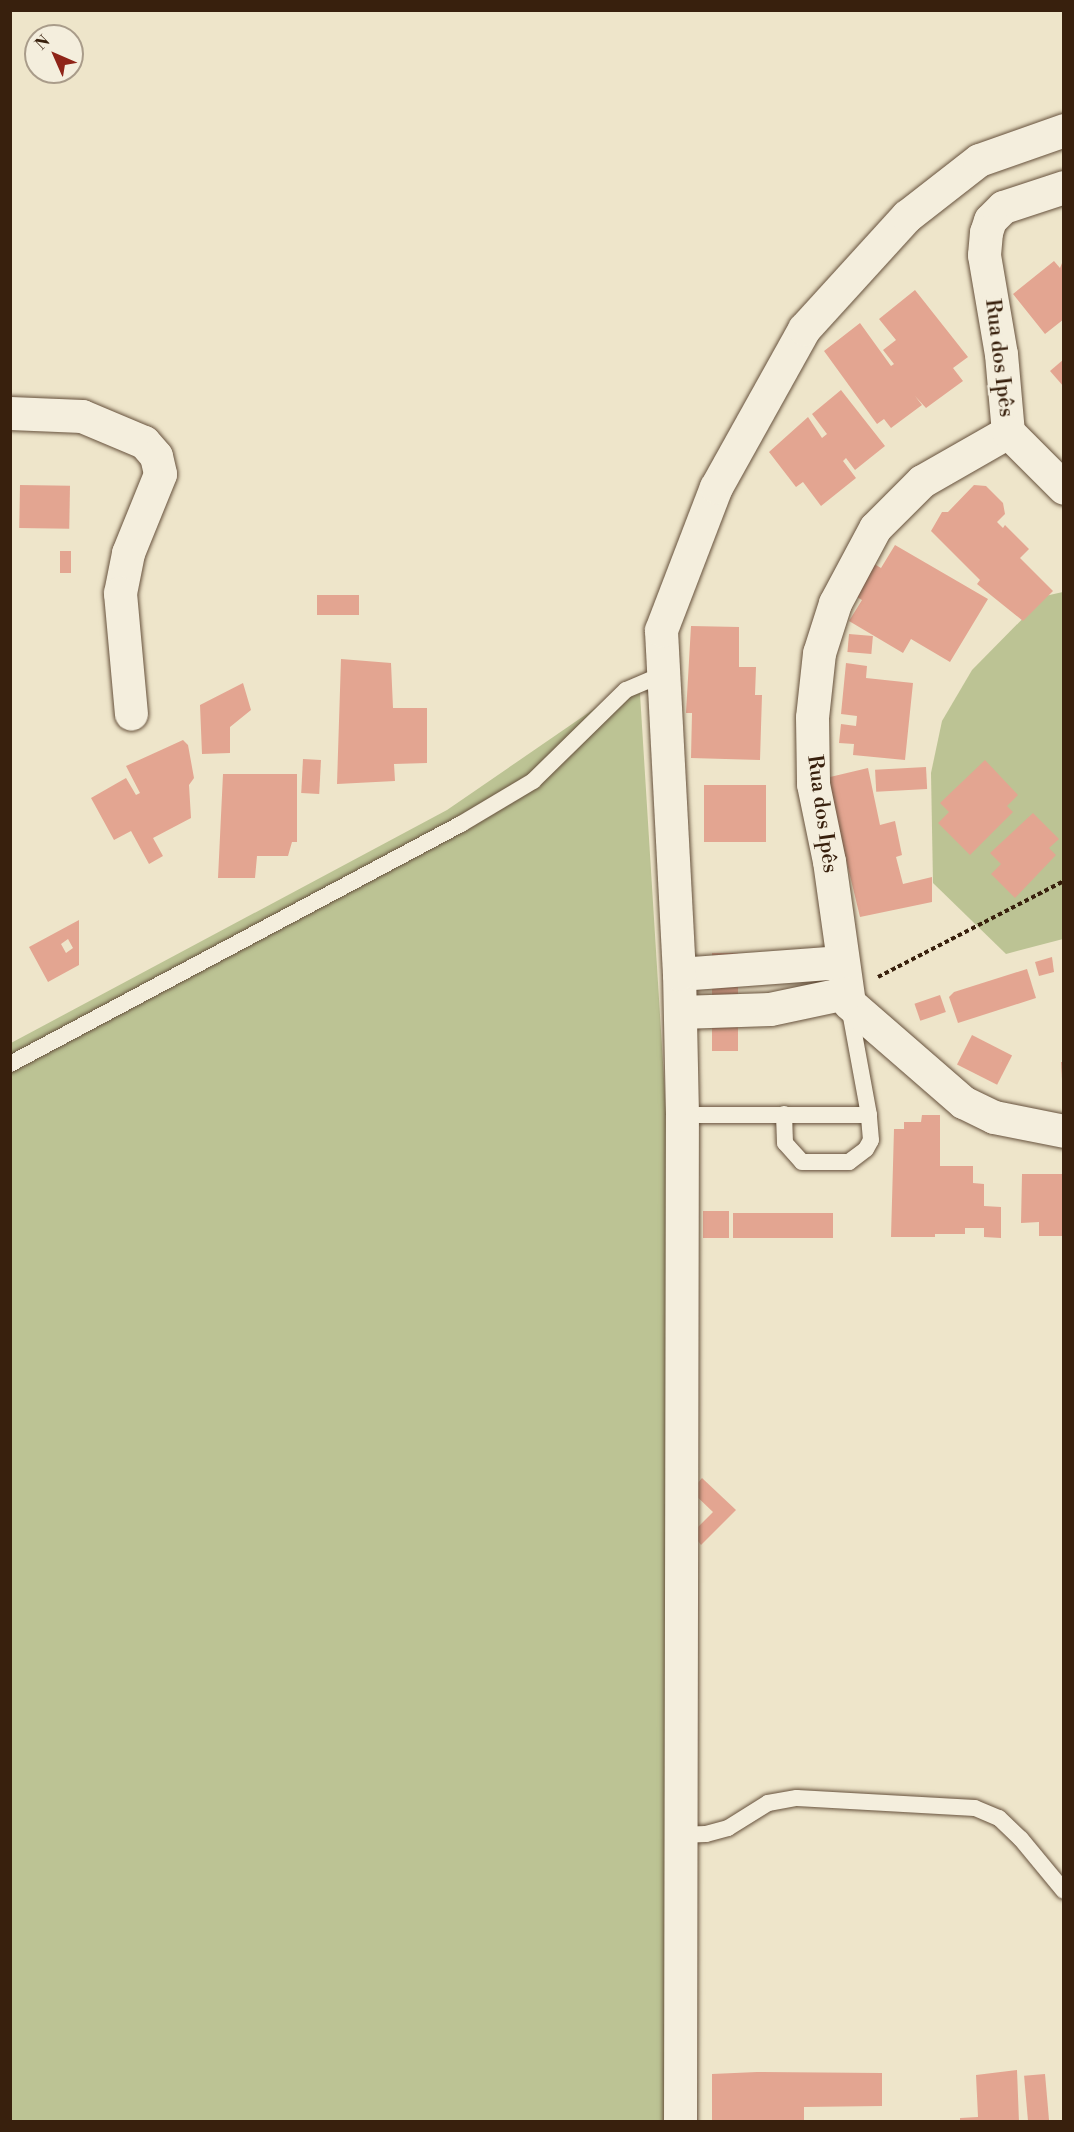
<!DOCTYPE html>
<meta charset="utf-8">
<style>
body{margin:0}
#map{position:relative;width:1074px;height:2132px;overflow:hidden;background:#eee5ca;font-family:"Libre Bodoni",serif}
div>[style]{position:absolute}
.green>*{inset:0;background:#bcc394}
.building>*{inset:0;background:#e3a591;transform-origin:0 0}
.path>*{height:4px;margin-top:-2px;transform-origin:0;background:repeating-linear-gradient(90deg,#38200d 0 4.5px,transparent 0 7.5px)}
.roads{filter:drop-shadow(0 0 2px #66513c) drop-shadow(0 0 2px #66513c)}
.service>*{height:16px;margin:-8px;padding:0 8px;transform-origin:8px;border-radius:8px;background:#f4eedd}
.minor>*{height:33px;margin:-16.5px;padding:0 16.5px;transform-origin:16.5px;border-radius:16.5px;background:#f4eedd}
span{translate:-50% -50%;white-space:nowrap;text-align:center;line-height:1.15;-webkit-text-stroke:4.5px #f4eedd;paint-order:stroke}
.street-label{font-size:21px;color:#38200d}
.frame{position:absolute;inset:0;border:12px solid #38200d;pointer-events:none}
.north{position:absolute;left:24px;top:24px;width:60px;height:60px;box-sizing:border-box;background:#f4eedd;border:2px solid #a99c8a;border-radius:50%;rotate:315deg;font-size:16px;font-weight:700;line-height:24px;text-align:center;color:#38200d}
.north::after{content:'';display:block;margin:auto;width:21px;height:27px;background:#8f2418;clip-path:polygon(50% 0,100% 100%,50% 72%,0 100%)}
</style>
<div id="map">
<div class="green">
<i style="clip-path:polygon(1063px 592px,1063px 939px,1006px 954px,933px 883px,931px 773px,942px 721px,972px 670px,1045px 596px)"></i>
<i style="clip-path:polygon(639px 678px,666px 1111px,676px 2121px,11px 2122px,11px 1043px,447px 810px)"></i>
</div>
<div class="building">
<i style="clip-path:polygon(1064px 258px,1064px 319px,1045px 334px,1013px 294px,1054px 261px,1060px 268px)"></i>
<i style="clip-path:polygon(915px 290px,968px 357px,953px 368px,963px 381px,926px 408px,915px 396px,922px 405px,891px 428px,884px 419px,877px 424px,824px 351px,860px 323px,891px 366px,894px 364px,883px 350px,896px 340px,879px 319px)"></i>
<i style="clip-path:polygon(1064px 359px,1064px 387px,1050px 371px)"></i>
<i style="clip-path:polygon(841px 390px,885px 446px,855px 470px,846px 458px,843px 461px,856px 478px,821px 506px,803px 482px,796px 487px,769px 452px,808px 417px,822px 438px,827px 434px,812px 414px)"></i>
<i style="left:20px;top:485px;width:50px;height:43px;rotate:1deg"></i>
<i style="clip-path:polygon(974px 485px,986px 486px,1003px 503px,1005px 514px,997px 522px,1003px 528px,1005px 525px,1029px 549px,1020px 558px,1053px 591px,1023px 621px,977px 584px,980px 580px,931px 531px,942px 512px,948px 512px)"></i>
<i style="clip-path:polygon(895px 545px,988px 599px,950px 662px,911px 639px,903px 653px,849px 621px,862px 600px,852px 594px,871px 562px,881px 568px)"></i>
<i style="left:60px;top:551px;width:11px;height:22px"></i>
<i style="left:317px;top:595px;width:42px;height:20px"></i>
<i style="clip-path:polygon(691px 626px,739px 627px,739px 667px,756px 667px,755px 695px,762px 695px,760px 760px,691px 758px,692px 713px,686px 713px)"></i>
<i style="left:849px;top:634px;width:24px;height:18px;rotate:5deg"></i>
<i style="clip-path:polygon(341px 659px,391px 663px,393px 708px,427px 708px,427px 763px,394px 764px,395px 781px,337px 784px)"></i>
<i style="clip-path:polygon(846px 663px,867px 666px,866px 678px,913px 683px,905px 760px,853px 755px,854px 744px,839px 743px,841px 724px,856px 726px,857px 716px,841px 714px)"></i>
<i style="clip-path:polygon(243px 683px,251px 710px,230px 727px,230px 753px,202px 754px,200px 705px)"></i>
<i style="clip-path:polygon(183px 740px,188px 745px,194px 778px,189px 785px,191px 818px,153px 838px,163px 856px,149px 864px,131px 831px,114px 840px,91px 798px,126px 778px,136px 795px,140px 793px,126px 766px)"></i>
<i style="left:303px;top:759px;width:18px;height:34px;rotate:3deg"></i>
<i style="clip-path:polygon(985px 760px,1018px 795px,1007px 806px,1013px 812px,970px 855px,938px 823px,949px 812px,940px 803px)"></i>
<i style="left:926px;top:767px;width:22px;height:51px;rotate:87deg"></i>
<i style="clip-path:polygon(868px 768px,880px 825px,895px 821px,902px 855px,896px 857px,903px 884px,932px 877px,932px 902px,860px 917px,831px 797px,830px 777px)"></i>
<i style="clip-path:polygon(223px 774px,297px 774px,297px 842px,292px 842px,288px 856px,257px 856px,255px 878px,218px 878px)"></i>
<i style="left:704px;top:785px;width:62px;height:57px"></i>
<i style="clip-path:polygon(1033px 813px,1059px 839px,1049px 848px,1056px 855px,1015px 898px,991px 874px,1001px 864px,990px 853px)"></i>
<i style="clip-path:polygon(evenodd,79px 920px,79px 965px,48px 982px,29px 947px,79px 920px,68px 939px,73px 948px,66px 953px,61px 944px,68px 939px)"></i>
<i style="left:712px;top:953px;width:26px;height:98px"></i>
<i style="clip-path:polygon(1052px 957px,1054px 972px,1039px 976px,1035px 962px)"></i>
<i style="clip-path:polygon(1027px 969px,1036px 998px,958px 1023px,949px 997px,954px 992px)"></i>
<i style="left:940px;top:995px;width:18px;height:27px;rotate:71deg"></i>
<i style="left:972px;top:1035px;width:45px;height:33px;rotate:27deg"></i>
<i style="clip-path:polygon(1061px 1062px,1064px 1062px,1064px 1080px,1062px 1080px)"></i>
<i style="clip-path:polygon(922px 1115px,940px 1115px,940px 1166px,973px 1166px,973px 1183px,984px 1184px,984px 1206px,1001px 1207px,1001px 1238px,984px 1237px,984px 1228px,965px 1228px,965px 1234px,935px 1234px,935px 1237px,891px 1237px,894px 1129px,904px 1129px,904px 1122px,921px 1122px)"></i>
<i style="clip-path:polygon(1022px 1174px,1064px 1174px,1064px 1236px,1039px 1236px,1039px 1222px,1021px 1223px)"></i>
<i style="left:703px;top:1211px;width:26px;height:27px"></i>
<i style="left:733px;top:1213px;width:100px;height:25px"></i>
<i style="clip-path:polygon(702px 1478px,736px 1510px,701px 1545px,692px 1533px,713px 1512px,691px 1491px)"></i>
<i style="clip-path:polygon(1017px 2070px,1019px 2122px,960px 2122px,960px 2118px,978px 2117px,976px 2075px)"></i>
<i style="clip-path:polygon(757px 2072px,882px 2073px,882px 2106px,804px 2107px,804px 2122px,712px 2122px,712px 2074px)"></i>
<i style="left:1045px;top:2074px;width:48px;height:21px;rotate:85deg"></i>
</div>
<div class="path">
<i style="left:878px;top:977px;width:209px;rotate:-27.3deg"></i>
</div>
<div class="roads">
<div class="service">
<i style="left:10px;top:1064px;width:511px;rotate:-28.02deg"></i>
<i style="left:461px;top:824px;width:84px;rotate:-30.8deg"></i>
<i style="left:533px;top:781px;width:130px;rotate:-44.4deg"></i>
<i style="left:626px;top:690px;width:38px;rotate:-23deg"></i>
<i style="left:784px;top:1114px;width:29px;rotate:88deg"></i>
<i style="left:785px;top:1143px;width:25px;rotate:48deg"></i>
<i style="left:802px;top:1162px;width:47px"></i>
<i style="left:849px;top:1162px;width:21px;rotate:-37deg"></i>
<i style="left:866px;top:1149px;width:10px;rotate:-61deg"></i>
<i style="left:871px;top:1140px;width:25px;rotate:-95deg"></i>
<i style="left:869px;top:1115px;width:111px;rotate:-100.4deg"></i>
<i style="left:682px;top:1115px;width:187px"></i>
<i style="left:678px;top:1835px;width:28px;rotate:-2deg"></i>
<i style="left:706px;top:1834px;width:23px;rotate:-15deg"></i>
<i style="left:728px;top:1828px;width:47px;rotate:-32deg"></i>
<i style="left:768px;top:1803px;width:29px;rotate:-10deg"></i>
<i style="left:797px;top:1798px;width:178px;rotate:3.2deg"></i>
<i style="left:975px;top:1808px;width:26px;rotate:23deg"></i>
<i style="left:999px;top:1818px;width:30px;rotate:44deg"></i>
<i style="left:1021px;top:1839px;width:67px;rotate:50.4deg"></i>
</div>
<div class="minor">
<i style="left:1064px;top:187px;width:64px;rotate:161.8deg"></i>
<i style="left:1003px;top:207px;width:18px;rotate:135deg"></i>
<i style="left:990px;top:220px;width:13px;rotate:108deg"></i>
<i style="left:986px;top:232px;width:23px;rotate:95deg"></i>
<i style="left:984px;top:255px;width:100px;rotate:80.3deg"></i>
<i style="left:1001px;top:354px;width:78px;rotate:84.9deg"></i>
<i style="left:1008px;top:432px;width:99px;rotate:150.3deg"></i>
<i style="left:922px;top:481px;width:66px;rotate:135deg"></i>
<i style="left:875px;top:528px;width:85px;rotate:118.1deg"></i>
<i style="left:835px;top:603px;width:52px;rotate:107.7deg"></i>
<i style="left:819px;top:653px;width:64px;rotate:96.2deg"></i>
<i style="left:812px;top:717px;width:67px;rotate:89.1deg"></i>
<i style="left:813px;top:784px;width:79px;rotate:78.3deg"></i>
<i style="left:829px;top:861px;width:143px;rotate:82deg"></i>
<i style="left:849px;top:1003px;width:151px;rotate:41deg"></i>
<i style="left:963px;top:1102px;width:34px;rotate:26deg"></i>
<i style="left:994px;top:1117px;width:71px;rotate:11.3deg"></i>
<i style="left:10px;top:413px;width:72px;rotate:2.4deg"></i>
<i style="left:82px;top:416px;width:67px;rotate:22.8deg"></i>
<i style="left:144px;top:442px;width:18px;rotate:49deg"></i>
<i style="left:156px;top:456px;width:18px;rotate:77deg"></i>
<i style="left:160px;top:474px;width:85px;rotate:112.1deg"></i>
<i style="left:128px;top:553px;width:41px;rotate:101.3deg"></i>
<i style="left:120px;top:593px;width:121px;rotate:84.8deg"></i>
<i style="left:1008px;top:432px;width:79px;rotate:45deg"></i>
<i style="left:679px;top:974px;width:163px;rotate:-4.2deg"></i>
<i style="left:680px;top:1012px;width:90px;rotate:-1.9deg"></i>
<i style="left:770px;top:1009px;width:78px;rotate:-11.9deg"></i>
<i style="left:680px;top:2122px;width:1007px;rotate:-89.89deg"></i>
<i style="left:682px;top:1115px;width:141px;rotate:-91.2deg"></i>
<i style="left:679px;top:974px;width:344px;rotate:-93deg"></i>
<i style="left:661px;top:630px;width:153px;rotate:-69deg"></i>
<i style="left:716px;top:487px;width:181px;rotate:-60.9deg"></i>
<i style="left:804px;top:329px;width:153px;rotate:-47.7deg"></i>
<i style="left:907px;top:216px;width:91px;rotate:-37.9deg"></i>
<i style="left:979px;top:160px;width:90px;rotate:-19.4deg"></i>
</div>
</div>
<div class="street-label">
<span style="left:999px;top:358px;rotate:83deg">Rua dos Ipês</span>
<span style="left:822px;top:814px;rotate:82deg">Rua dos Ipês</span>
</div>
<div class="frame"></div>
<div class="north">N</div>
</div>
